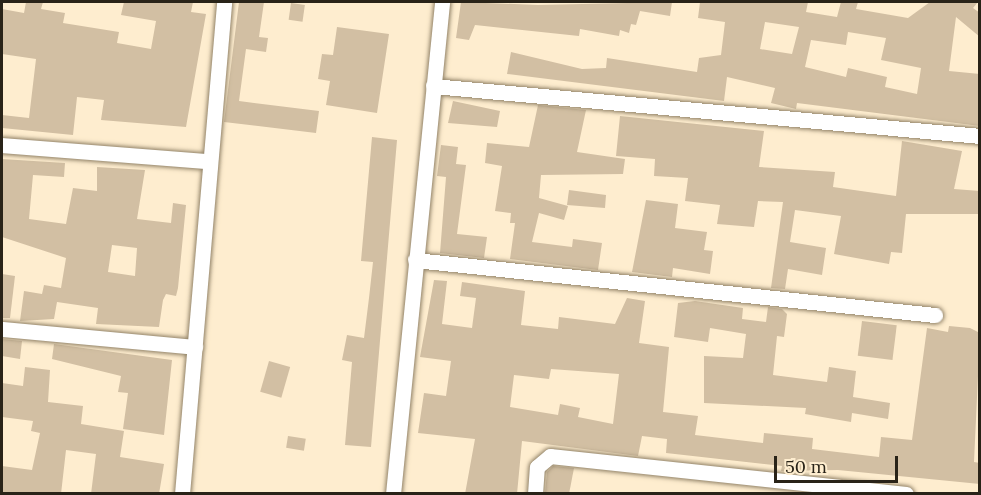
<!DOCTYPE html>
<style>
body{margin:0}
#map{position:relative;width:981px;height:495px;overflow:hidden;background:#feedcf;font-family:Lora,serif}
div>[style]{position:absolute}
.building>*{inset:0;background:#d2bfa3;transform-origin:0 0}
.roads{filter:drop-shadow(0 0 2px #928368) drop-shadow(0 0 2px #928368)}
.minor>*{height:15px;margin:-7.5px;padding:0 7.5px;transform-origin:7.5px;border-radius:7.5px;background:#fff}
span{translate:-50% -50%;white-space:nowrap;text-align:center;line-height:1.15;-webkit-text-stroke:5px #feedcf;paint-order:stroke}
.frame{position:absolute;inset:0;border:3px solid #292318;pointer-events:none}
.scale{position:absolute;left:774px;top:456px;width:124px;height:27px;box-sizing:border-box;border:3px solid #292318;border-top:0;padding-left:8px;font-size:18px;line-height:21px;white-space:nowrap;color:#292318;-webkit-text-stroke:4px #feedcf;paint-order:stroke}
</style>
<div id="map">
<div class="building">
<i style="clip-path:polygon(26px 2px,43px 2px,41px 9px,65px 13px,63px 23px,119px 32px,117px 43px,151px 49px,156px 21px,121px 15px,124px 2px,193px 2px,191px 12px,206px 14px,186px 127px,101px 120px,104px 100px,77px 97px,73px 135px,2px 128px,2px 115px,29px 118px,36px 59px,2px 54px,2px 9px,24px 13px)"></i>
<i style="clip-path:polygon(239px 2px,264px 2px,259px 37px,268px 38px,266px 52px,246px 49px,239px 101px,319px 111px,316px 133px,224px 122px)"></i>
<i style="clip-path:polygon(461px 2px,538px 5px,672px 2px,670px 16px,640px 11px,636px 25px,631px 24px,629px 33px,620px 30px,619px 36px,580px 29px,579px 36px,475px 25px,469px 40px,456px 38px)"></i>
<i style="clip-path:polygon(evenodd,700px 2px,808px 2px,806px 12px,837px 17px,841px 2px,858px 2px,856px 9px,908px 18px,930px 2px,978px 2px,973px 8px,980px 13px,980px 37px,956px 17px,949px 71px,980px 74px,980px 126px,797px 103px,796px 109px,771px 103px,775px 88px,727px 77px,724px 101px,507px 74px,511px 52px,582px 69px,606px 68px,607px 58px,697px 72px,699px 58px,721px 55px,725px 22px,698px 18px,700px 2px,765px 22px,799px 27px,792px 54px,760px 49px,765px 22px,700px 2px,848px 32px,886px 38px,881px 60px,921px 68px,917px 94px,885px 87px,887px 77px,848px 68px,846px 77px,805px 67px,811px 40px,846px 45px,848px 32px)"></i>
<i style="left:291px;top:3px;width:14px;height:17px;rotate:8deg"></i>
<i style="clip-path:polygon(337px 27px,389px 34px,377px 113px,326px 105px,330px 81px,318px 79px,322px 54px,333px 55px)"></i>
<i style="clip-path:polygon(453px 101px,500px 111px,497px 127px,448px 123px)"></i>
<i style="clip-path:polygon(538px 105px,586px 110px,577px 152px,625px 159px,623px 174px,541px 175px,539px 198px,568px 206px,564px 220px,539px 213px,532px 242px,572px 247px,573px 239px,602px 243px,598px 270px,510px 259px,515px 223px,510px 223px,511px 213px,495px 211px,502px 166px,485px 163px,487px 143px,529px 147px)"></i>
<i style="clip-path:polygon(620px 116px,764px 131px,759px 167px,835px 172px,833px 187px,896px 196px,902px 141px,962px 151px,954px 189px,980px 191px,980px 214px,906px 214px,902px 253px,891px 252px,889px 264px,834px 254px,841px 216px,795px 210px,790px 242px,826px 248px,822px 275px,788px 269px,785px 289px,771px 288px,783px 202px,758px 201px,754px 227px,717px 224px,720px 205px,685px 201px,688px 178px,654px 176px,655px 159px,616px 156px)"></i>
<i style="clip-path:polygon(372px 137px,397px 140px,371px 447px,345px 445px,352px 362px,342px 360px,347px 335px,364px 338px,369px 298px,373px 262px,361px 261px)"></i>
<i style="clip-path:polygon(441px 145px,458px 147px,456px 164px,466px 165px,457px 234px,487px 237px,484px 258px,440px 253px,446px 177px,437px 176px)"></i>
<i style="clip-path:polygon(evenodd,2px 159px,65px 163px,64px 177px,33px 175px,29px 219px,66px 224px,73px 188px,97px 191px,97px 167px,145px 170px,137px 219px,171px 223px,173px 203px,186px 205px,178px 288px,176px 296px,166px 294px,163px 300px,159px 327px,96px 324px,98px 308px,57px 302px,54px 319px,20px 321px,24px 291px,42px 294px,44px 285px,61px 288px,66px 258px,2px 237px,2px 159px,112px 245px,137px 248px,135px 276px,108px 272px,112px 245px)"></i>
<i style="clip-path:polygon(569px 190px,606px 195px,605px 208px,567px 205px)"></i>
<i style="clip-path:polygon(646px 200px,678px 204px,675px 228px,707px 232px,704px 250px,713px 251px,710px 274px,673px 268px,672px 277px,632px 272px)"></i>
<i style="clip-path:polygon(2px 274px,15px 276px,10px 318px,2px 318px)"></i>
<i style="clip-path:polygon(evenodd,434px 280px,447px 281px,442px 324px,472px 328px,476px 298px,460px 296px,462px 282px,525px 291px,521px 325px,558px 329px,559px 317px,615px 324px,627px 298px,645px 301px,639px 343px,669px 347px,663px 412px,698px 416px,695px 435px,763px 443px,764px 433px,813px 438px,812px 449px,879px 457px,881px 437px,912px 440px,927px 328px,948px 332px,949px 326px,970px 328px,980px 333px,974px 462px,980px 463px,980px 484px,838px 470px,781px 471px,782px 466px,666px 453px,667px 439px,642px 436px,638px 456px,522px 441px,517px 494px,465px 494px,475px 439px,418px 433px,424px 393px,446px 396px,451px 361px,420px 357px,434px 280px,551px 369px,619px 374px,613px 424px,578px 417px,580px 408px,560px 404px,558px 415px,510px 407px,514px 375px,549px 379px,551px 369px)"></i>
<i style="clip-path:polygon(695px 301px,743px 308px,742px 319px,766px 322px,768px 307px,782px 309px,787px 314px,784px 337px,777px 336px,773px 375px,827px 382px,829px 367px,856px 371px,853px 397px,890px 403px,888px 419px,852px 413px,851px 422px,805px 414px,806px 408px,704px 403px,704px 356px,743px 358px,746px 334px,710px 328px,708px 342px,674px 337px,678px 303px)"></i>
<i style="left:862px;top:321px;width:35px;height:35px;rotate:7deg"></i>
<i style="clip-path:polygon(2px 339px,22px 341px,20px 359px,2px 356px)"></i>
<i style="clip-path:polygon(54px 344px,172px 360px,164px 435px,123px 429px,128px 393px,118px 392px,121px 376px,52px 359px)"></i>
<i style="left:269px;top:361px;width:22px;height:32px;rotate:16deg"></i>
<i style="clip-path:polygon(25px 367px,50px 370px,48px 402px,83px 406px,81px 424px,124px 431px,120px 457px,164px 464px,159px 494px,91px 494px,96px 454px,66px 450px,61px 494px,2px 494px,2px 466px,32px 470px,40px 433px,31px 431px,33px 421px,2px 417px,2px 383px,23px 386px)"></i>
<i style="left:288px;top:436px;width:18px;height:12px;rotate:9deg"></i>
<i style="clip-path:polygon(553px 466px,574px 468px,569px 494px,545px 494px,547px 472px)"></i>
</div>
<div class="roads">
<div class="minor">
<i style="left:433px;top:86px;width:549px;rotate:5.22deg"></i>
<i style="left:2px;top:145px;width:206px;rotate:4.5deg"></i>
<i style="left:415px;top:260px;width:523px;rotate:6.04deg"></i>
<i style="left:2px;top:329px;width:194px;rotate:5.3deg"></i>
<i style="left:182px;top:494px;width:494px;rotate:-85.1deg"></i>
<i style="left:393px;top:494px;width:494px;rotate:-84.3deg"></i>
<i style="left:535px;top:494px;width:27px;rotate:-86deg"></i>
<i style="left:537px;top:467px;width:17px;rotate:-40deg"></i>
<i style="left:550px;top:456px;width:358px;rotate:6.1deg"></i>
</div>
</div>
<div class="frame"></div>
<div class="scale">50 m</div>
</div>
